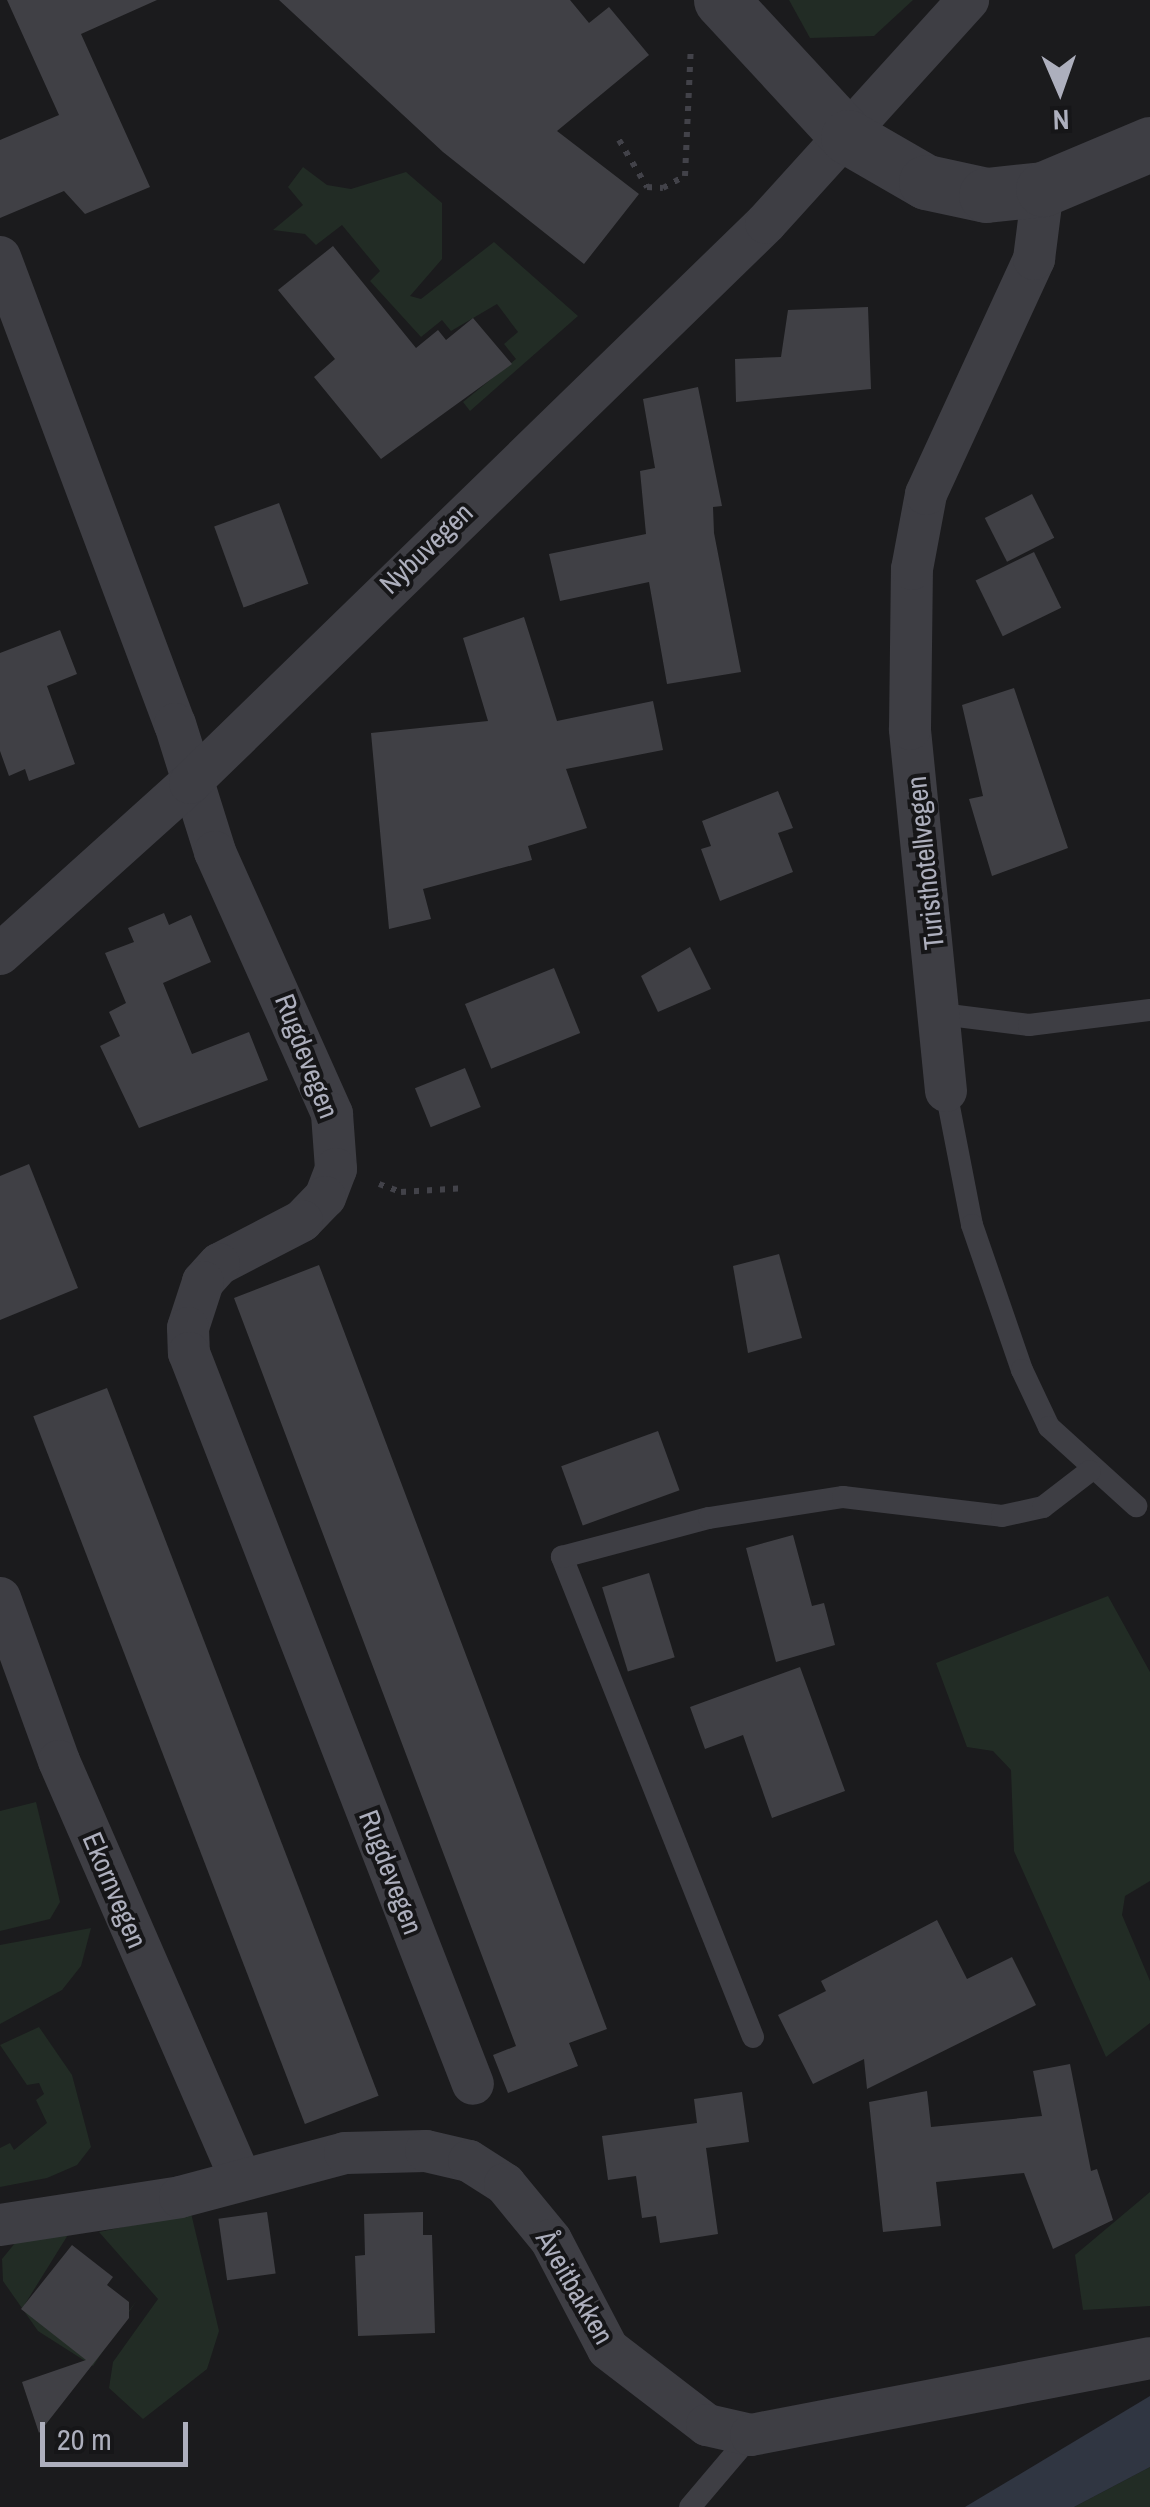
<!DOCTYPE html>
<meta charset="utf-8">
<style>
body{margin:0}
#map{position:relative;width:1150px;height:2507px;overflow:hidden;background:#1b1b1d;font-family:"Archivo Narrow",sans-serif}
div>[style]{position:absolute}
.green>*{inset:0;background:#222c25}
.water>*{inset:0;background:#303642}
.building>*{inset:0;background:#404045;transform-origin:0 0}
.path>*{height:6px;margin-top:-3px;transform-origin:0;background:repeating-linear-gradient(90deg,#424249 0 5px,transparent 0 13px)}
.service>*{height:22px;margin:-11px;padding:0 11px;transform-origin:11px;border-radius:11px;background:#3e3e44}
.minor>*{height:42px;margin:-21px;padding:0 21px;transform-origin:21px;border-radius:21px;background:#3e3e44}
.tertiary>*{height:55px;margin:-27.5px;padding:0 27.5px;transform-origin:27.5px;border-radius:27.5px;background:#3e3e44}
span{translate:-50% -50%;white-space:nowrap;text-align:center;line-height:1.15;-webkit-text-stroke:8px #161618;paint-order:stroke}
.street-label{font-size:28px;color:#adafbd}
.north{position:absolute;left:1010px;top:40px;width:100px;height:100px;-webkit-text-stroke:8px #161618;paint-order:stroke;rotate:178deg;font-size:28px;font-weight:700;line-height:40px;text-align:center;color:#adafbd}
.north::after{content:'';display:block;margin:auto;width:35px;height:45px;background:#adafbd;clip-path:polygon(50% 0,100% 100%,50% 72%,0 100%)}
.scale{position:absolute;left:40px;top:2422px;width:148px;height:45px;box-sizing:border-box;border:5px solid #adafbd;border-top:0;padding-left:12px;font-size:30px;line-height:35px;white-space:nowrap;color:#adafbd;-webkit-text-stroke:8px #161618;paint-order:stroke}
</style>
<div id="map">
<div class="green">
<i style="clip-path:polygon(789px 0,913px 0,874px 36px,810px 38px)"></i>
<i style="clip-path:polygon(303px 167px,327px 185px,351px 189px,406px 172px,442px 203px,442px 259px,410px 296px,421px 299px,494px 242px,578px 316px,470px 411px,463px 402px,516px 359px,504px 344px,518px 332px,497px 304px,451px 331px,442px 320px,421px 337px,370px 281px,380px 271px,342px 225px,316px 245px,305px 234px,273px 230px,303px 205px,288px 187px)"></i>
<i style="clip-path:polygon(1108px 1596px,1150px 1672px,1150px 1881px,1125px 1896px,1122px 1915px,1150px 1981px,1150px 2023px,1106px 2057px,1014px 1851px,1011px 1770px,993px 1751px,967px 1747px,936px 1663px)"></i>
<i style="clip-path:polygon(36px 1802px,60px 1902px,50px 1919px,0 1931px,0 1811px)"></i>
<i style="clip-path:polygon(91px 1928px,81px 1966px,62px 1990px,0 2024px,0 1945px)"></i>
<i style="clip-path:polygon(39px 2027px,72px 2075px,91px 2147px,77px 2165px,47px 2178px,0 2187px,0 2148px,10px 2143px,14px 2150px,47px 2123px,36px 2100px,44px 2094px,39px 2083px,27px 2085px,0 2045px)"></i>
<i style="clip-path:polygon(1150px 2192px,1150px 2306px,1083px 2310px,1075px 2255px)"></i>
<i style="clip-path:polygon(191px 2213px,219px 2331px,207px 2369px,143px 2419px,109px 2388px,113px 2362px,158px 2299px,99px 2232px)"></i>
<i style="clip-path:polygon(71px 2230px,25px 2304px,96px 2355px,137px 2300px,93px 2366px,38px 2331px,3px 2281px,2px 2259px,20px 2237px)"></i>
<i style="clip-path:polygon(1150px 2467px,1150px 2507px,1074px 2507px)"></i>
</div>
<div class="water">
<i style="clip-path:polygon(1150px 2396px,1150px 2467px,1074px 2507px,965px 2507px)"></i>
</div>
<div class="building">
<i style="clip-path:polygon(7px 0,157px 0,81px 34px,150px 187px,85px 214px,64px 191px,0 218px,0 140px,59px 115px)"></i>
<i style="clip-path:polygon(279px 0,570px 0,589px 23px,609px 7px,649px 55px,557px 131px,639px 194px,584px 264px,443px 152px)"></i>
<i style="clip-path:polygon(333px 246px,416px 348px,438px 330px,446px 340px,473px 318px,512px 364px,381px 459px,314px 377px,335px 359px,278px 290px)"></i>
<i style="clip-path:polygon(868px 307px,871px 389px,736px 402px,735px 359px,781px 357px,788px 310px)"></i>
<i style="clip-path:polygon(698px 387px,722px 506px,713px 507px,714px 533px,741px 672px,667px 684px,649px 582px,560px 601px,549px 554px,646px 534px,640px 471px,655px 468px,643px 399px)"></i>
<i style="left:1032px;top:494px;width:49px;height:53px;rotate:63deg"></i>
<i style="left:279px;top:503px;width:86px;height:69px;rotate:70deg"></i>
<i style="left:1034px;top:552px;width:62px;height:65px;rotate:64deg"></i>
<i style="clip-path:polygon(524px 617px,557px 721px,653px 701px,663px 750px,566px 769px,587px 828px,528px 846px,532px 860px,423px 889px,431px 919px,389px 929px,371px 733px,488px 721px,463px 638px)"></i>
<i style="clip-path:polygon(60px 630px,77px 674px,47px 686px,75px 764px,29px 781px,25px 769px,9px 776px,0 751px,0 653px)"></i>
<i style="clip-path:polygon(1014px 688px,1068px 848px,992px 876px,969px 799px,983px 796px,962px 705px)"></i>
<i style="clip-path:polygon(778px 791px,793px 828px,778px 833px,793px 872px,720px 901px,701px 849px,711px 846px,702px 821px)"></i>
<i style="clip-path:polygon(164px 913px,169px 925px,191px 915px,211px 962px,163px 983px,192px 1054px,249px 1032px,268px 1080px,139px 1128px,100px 1046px,120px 1036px,109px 1012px,126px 1003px,105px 953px,134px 942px,128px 928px)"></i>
<i style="clip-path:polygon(690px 947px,711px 989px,658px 1012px,641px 976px)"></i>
<i style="left:554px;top:968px;width:70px;height:96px;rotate:68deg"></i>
<i style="left:465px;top:1068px;width:42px;height:54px;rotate:68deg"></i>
<i style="clip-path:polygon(29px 1164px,78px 1288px,0 1320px,0 1176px)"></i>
<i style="clip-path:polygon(779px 1254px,802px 1338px,748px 1353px,733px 1266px)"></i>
<i style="clip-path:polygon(319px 1265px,607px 2029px,569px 2043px,578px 2066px,508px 2093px,493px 2055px,516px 2046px,234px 1298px)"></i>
<i style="left:107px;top:1388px;width:758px;height:79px;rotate:69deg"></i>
<i style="left:658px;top:1431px;width:63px;height:103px;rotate:70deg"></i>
<i style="clip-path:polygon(793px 1535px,812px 1606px,824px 1603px,835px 1645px,776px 1662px,746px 1548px)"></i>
<i style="left:649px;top:1573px;width:88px;height:49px;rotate:73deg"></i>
<i style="clip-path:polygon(800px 1667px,845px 1791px,772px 1818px,743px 1735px,705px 1749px,690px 1707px)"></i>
<i style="clip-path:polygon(937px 1920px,967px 1979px,1012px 1957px,1036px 2005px,867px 2089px,864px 2059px,813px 2084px,778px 2015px,826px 1991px,821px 1981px)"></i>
<i style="clip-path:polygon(1070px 2064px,1091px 2171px,1097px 2169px,1113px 2220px,1053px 2249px,1024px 2173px,936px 2182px,941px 2226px,883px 2232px,869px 2102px,927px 2091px,931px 2127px,1042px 2116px,1033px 2071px)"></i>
<i style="clip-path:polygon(742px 2092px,749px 2142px,706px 2148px,718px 2234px,660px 2243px,656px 2216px,642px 2218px,636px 2176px,608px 2180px,602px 2136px,697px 2123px,694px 2099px)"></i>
<i style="left:267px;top:2212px;width:62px;height:49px;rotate:82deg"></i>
<i style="clip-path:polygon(423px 2212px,423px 2235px,432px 2235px,435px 2333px,358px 2336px,355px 2256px,365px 2255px,364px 2214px)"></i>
<i style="clip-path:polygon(72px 2245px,113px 2277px,107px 2285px,129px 2302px,129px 2318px,39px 2433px,22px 2382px,86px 2360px,21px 2309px)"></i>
</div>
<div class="path">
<i style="left:619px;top:140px;width:55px;rotate:59.2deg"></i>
<i style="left:647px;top:187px;width:16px;rotate:4deg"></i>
<i style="left:663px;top:188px;width:25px;rotate:-29deg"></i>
<i style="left:685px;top:176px;width:130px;rotate:-87.4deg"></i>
<i style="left:379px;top:1184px;width:23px;rotate:20deg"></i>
<i style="left:401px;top:1192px;width:65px;rotate:-3.5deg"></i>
</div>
<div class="service">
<i style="left:941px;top:1014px;width:89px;rotate:7.1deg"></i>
<i style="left:1029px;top:1025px;width:122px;rotate:-7.1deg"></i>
<i style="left:946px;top:1091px;width:136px;rotate:79deg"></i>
<i style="left:972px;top:1225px;width:153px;rotate:71deg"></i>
<i style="left:1022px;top:1370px;width:63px;rotate:64.7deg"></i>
<i style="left:1049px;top:1427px;width:118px;rotate:42.2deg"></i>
<i style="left:753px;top:2037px;width:517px;rotate:-111.7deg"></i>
<i style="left:562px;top:1557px;width:152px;rotate:-14.9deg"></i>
<i style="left:709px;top:1518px;width:136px;rotate:-8.9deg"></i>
<i style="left:843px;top:1497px;width:160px;rotate:6.8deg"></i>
<i style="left:1002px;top:1516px;width:42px;rotate:-12.4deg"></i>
<i style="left:1043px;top:1507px;width:59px;rotate:-37.5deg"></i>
<i style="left:690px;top:2507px;width:94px;rotate:-49.7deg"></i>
</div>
<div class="minor">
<i style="left:0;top:257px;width:499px;rotate:69.5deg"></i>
<i style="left:175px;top:724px;width:134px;rotate:72.6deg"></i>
<i style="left:215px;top:852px;width:287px;rotate:65.9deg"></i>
<i style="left:332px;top:1114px;width:55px;rotate:85.8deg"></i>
<i style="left:336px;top:1169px;width:30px;rotate:111deg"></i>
<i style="left:325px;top:1197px;width:33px;rotate:134deg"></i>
<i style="left:302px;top:1221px;width:93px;rotate:152.6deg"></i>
<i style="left:219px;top:1264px;width:24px;rotate:132deg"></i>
<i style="left:203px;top:1282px;width:48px;rotate:108.1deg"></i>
<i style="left:188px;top:1328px;width:25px;rotate:88deg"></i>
<i style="left:189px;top:1353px;width:784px;rotate:68.77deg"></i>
<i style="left:0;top:954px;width:256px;rotate:-42deg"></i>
<i style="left:190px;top:783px;width:803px;rotate:-44.19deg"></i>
<i style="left:766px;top:223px;width:301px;rotate:-47.8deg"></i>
<i style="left:946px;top:1091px;width:364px;rotate:-95.7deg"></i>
<i style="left:910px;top:729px;width:160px;rotate:-89.3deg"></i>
<i style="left:912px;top:569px;width:76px;rotate:-79.4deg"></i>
<i style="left:926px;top:494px;width:259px;rotate:-65.3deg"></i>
<i style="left:1034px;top:259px;width:71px;rotate:-82.7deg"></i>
<i style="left:0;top:1598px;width:173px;rotate:70.1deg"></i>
<i style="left:59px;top:1761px;width:455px;rotate:66.5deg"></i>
<i style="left:0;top:2225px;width:182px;rotate:-8.8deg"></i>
<i style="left:180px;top:2197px;width:171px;rotate:-14.9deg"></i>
<i style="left:345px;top:2153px;width:81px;rotate:-1.4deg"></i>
<i style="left:426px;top:2151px;width:44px;rotate:13.1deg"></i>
<i style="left:469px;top:2161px;width:43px;rotate:32.6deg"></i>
<i style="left:505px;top:2184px;width:72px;rotate:50.6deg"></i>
<i style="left:551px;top:2240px;width:123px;rotate:62.4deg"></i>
<i style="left:608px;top:2349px;width:125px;rotate:37.5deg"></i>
<i style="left:707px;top:2425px;width:45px;rotate:12.8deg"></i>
<i style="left:751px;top:2435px;width:406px;rotate:-10.9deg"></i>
</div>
<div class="tertiary">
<i style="left:721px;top:0;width:187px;rotate:47.2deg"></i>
<i style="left:848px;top:137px;width:90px;rotate:30deg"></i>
<i style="left:926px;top:182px;width:61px;rotate:12.2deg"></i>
<i style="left:986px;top:195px;width:57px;rotate:-6deg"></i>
<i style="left:1043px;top:189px;width:116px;rotate:-22.8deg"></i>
</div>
<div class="street-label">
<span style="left:426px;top:548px;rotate:-44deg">Nybuvegen</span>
<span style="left:925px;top:863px;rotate:-96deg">Turisthotellvegen</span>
<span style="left:307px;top:1056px;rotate:69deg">Rugdevegen</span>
<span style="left:391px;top:1872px;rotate:69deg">Rugdevegen</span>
<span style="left:115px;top:1890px;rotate:67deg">Ekornvegen</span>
<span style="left:575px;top:2287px;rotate:60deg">Åveitbakken</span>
</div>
<div class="north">N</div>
<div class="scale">20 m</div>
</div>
